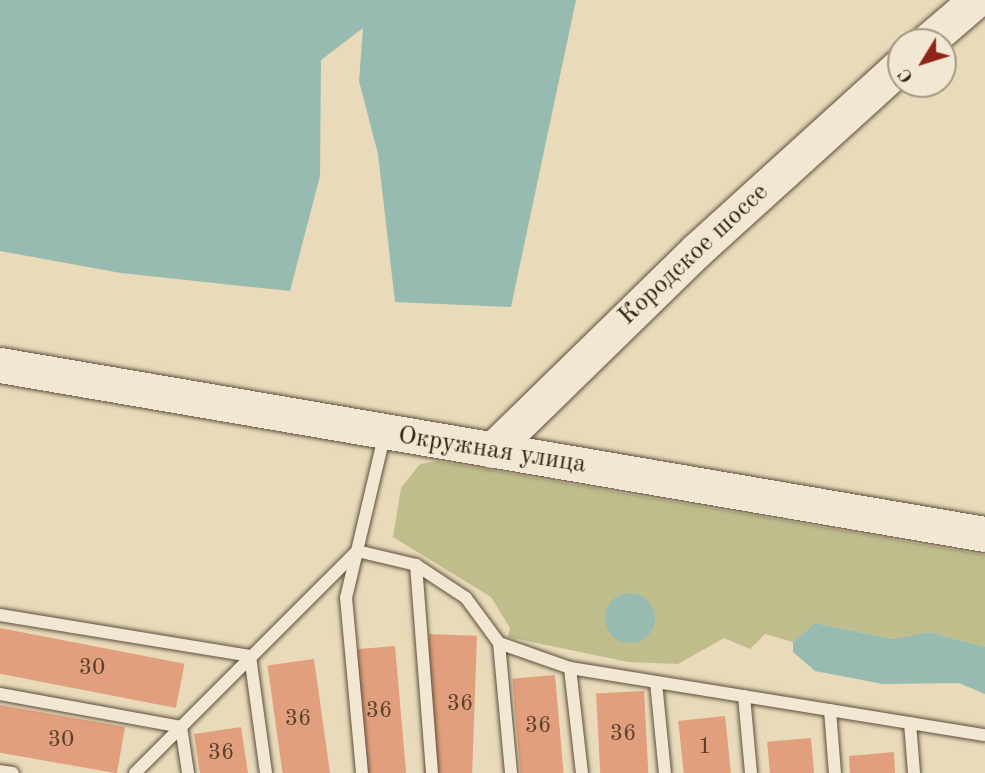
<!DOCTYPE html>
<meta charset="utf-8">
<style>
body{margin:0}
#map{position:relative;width:985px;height:773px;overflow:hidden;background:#e9daba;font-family:"Old Standard TT",serif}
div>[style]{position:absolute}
.green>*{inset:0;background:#bebd8b}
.water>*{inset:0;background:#97bbb0}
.round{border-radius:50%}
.building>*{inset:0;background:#e19f7d;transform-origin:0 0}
.roads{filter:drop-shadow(0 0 2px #5c4f3c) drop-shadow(0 0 2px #5c4f3c)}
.service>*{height:12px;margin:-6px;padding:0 6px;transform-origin:6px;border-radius:6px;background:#f1e7d2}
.secondary>*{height:35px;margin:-17.5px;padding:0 17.5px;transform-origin:17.5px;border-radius:17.5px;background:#f1e7d2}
span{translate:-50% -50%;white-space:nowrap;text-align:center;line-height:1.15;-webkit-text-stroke:5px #f1e7d2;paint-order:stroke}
.number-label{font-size:23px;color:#5a402d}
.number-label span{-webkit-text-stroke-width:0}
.street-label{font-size:26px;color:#2d2112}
.north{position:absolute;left:887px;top:28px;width:70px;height:70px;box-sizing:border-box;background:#f1e7d2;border:2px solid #a39885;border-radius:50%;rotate:232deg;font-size:19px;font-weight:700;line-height:28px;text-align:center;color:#2d2112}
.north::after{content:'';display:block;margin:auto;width:24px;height:32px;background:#8f2418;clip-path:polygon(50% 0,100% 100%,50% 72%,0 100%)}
</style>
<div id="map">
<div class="green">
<i style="clip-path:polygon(437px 461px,985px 555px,985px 647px,930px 632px,892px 639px,815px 623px,793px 642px,765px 634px,750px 649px,724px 638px,678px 664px,628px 662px,508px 637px,510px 628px,491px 597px,393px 537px,401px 488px,420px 464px)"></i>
</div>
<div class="water">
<i style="clip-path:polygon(0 0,576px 0,511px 307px,395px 302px,378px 154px,359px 81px,363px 28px,321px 60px,320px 176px,290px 291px,121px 273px,0 251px)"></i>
<i class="round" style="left:605px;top:593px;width:50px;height:50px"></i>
<i style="clip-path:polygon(815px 623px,892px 639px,930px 632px,985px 647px,985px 694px,959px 683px,883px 684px,815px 671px,793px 652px,793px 642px)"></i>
</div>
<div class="building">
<i style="left:0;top:628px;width:188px;height:45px;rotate:11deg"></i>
<i style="left:429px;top:634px;width:48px;height:140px;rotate:2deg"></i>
<i style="left:395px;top:646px;width:128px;height:44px;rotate:85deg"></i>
<i style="left:314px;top:659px;width:115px;height:47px;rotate:82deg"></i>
<i style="left:555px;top:675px;width:98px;height:43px;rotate:85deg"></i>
<i style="left:644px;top:691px;width:82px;height:48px;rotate:87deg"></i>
<i style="left:0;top:705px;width:127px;height:47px;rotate:10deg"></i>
<i style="left:725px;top:716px;width:57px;height:47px;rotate:84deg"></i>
<i style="clip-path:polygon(241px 727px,248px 773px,200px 773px,194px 734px)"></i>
<i style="left:811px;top:738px;width:35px;height:44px;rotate:85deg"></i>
<i style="clip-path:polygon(894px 752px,895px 773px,850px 773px,849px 756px)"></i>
</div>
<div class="roads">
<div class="service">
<i style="left:416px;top:565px;width:209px;rotate:85.6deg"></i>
<i style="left:0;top:615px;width:253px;rotate:9.3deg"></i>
<i style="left:250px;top:656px;width:118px;rotate:82.2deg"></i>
<i style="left:499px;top:643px;width:131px;rotate:84.7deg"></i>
<i style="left:570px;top:668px;width:106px;rotate:83.5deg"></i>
<i style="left:656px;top:682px;width:91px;rotate:84.4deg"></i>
<i style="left:0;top:694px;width:184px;rotate:10.3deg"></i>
<i style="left:181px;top:727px;width:47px;rotate:81.3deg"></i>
<i style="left:744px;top:696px;width:77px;rotate:84.8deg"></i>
<i style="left:830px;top:710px;width:63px;rotate:85.5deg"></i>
<i style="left:910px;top:723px;width:50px;rotate:85.4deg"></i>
<i style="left:0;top:771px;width:13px;rotate:9deg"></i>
<i style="left:135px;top:773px;width:314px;rotate:-45deg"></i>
<i style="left:357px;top:551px;width:121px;rotate:-76.7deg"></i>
<i style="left:362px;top:773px;width:176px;rotate:-95.2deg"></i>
<i style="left:346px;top:598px;width:48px;rotate:-76.8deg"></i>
<i style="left:357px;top:551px;width:61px;rotate:13.3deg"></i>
<i style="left:416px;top:565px;width:60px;rotate:33.4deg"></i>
<i style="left:466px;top:598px;width:56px;rotate:53.7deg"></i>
<i style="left:499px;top:643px;width:75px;rotate:19.4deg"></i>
<i style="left:570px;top:668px;width:420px;rotate:9.2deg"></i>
</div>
<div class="secondary">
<i style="left:927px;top:42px;width:65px;rotate:-40.6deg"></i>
<i style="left:0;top:365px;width:999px;rotate:9.74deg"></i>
<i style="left:492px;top:450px;width:286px;rotate:-44.3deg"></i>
<i style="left:697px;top:250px;width:275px;rotate:-42.2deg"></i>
</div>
</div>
<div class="number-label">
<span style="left:92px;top:668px">30</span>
<span style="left:460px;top:704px">36</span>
<span style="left:379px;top:711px">36</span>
<span style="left:298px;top:719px">36</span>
<span style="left:538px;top:726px">36</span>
<span style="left:623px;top:734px">36</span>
<span style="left:61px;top:740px">30</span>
<span style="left:705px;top:747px">1</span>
<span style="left:221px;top:753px">36</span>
</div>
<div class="street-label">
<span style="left:694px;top:255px;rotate:-43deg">Кородское шоссе</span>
<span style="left:492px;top:451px;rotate:9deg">Окружная улица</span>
</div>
<div class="north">С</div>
</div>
